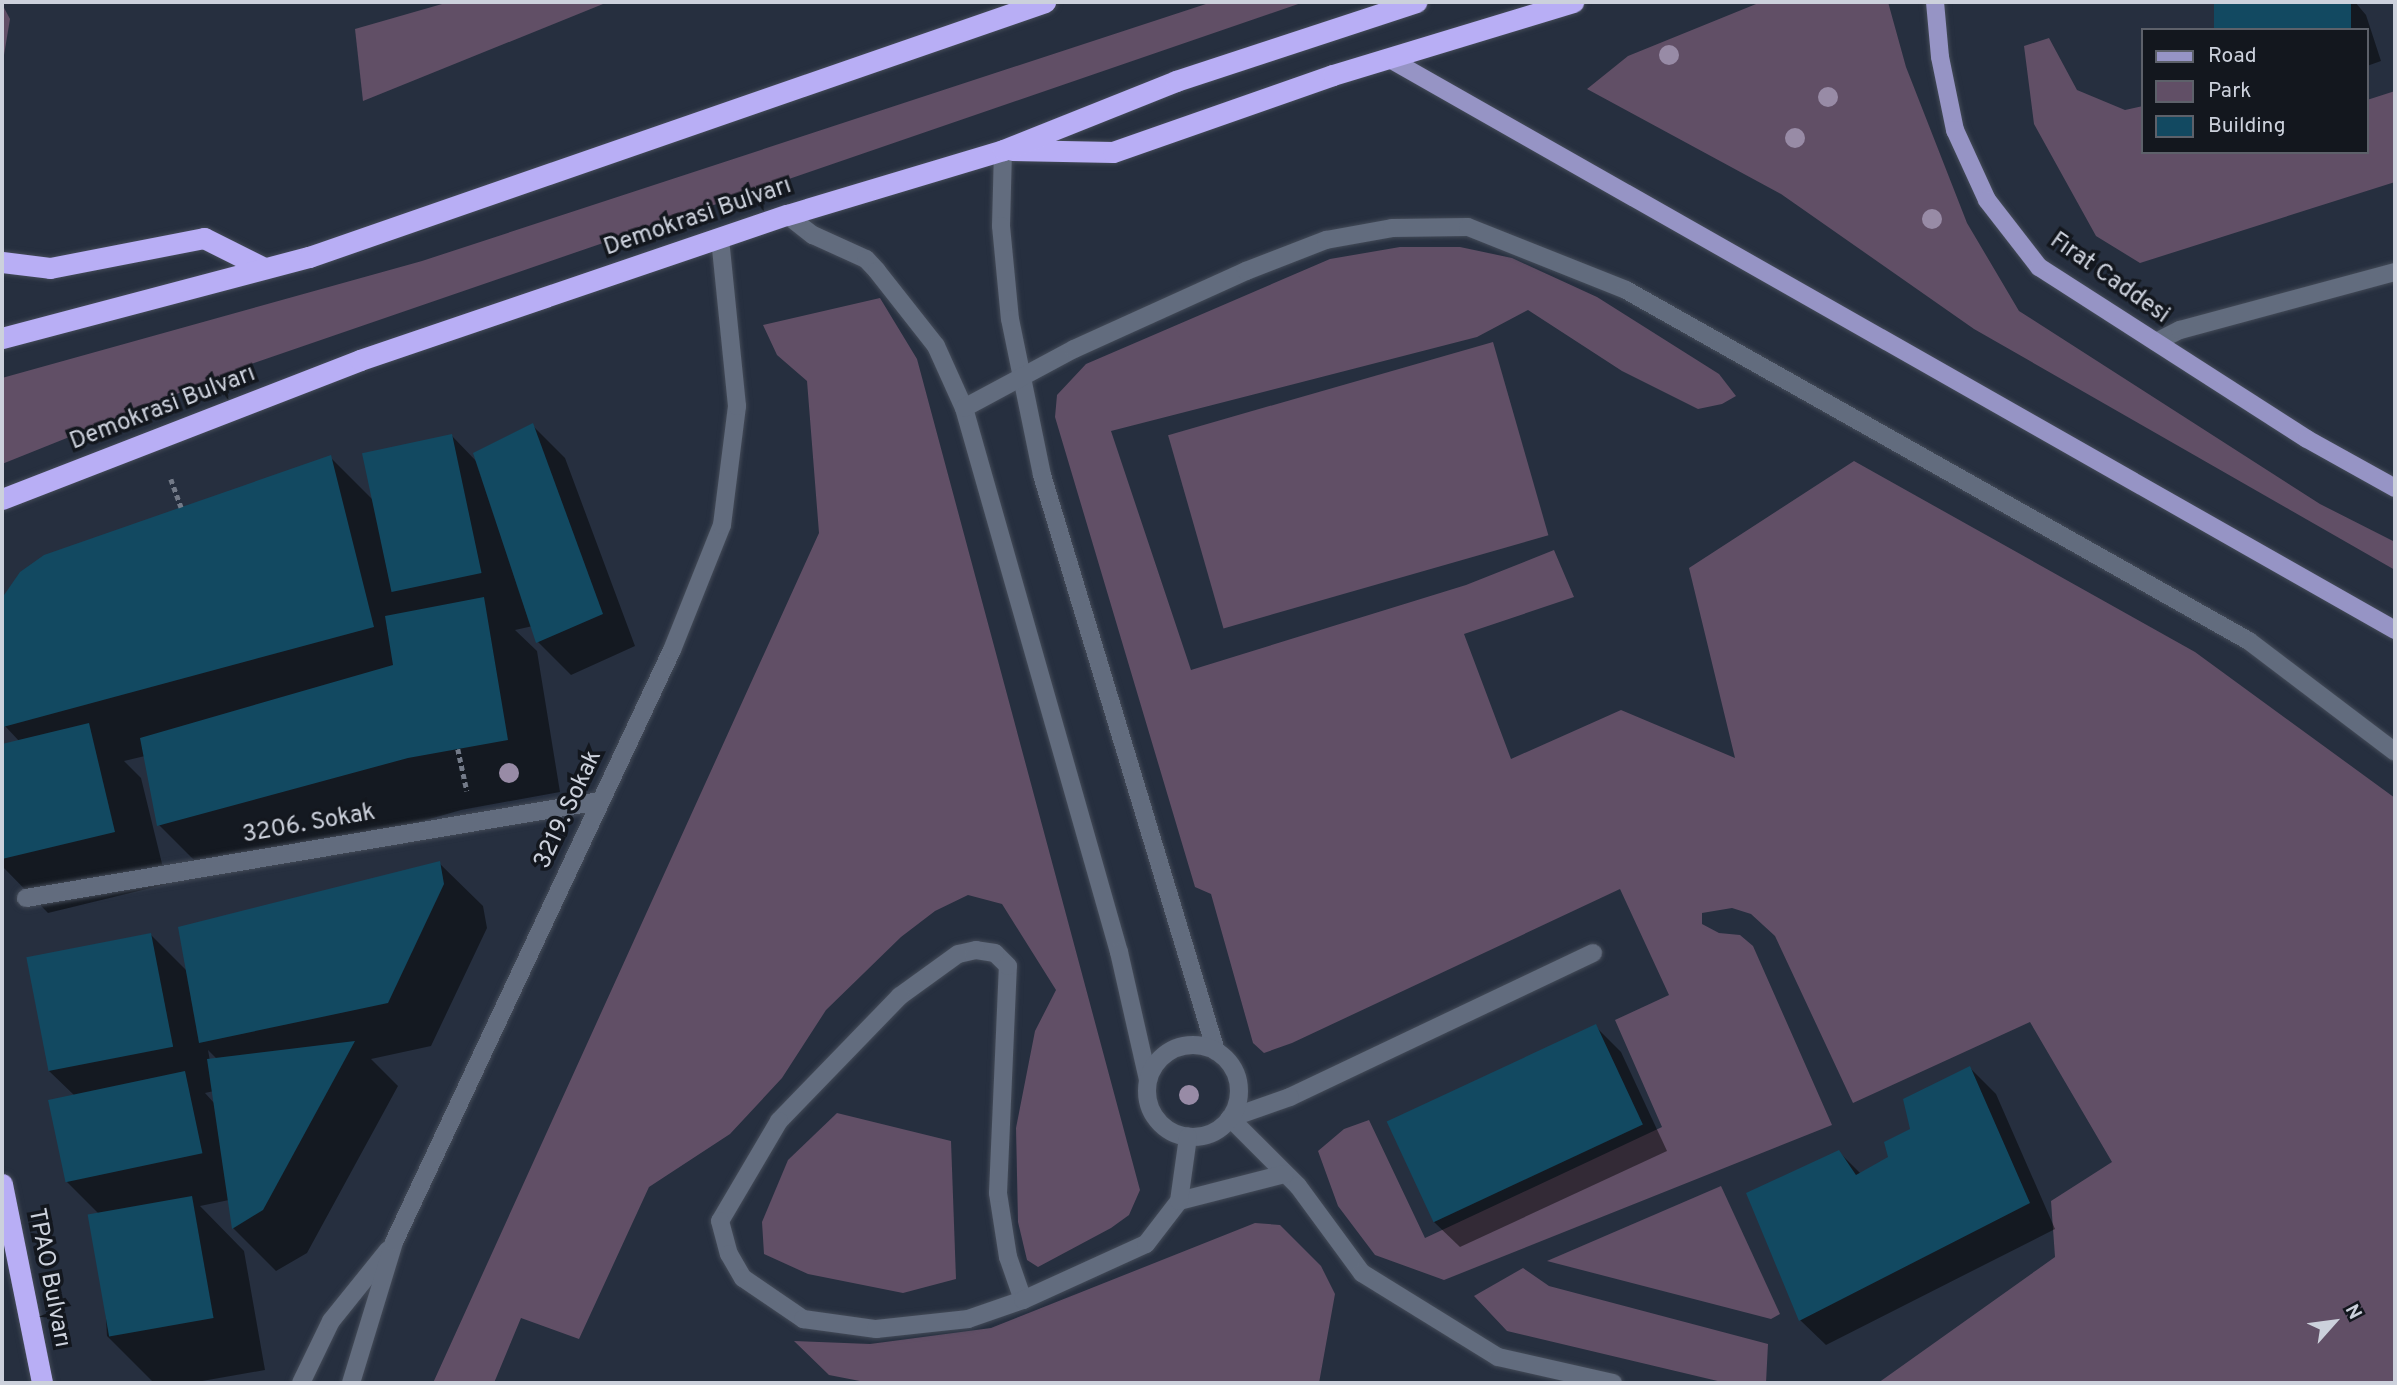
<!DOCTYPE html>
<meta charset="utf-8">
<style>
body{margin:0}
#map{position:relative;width:2397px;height:1385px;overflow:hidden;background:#262f3f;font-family:Overpass,sans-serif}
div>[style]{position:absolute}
.green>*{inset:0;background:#614f66;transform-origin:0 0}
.shadow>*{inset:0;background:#0007}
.building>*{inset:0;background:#124961;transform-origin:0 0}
.path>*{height:4.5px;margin-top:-2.25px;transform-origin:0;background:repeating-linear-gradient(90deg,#737a88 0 5px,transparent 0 8.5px)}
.roads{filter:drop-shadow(0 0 2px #444b58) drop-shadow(0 0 2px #444b58)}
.minor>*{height:18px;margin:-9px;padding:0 9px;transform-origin:9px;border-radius:9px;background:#626c7e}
.minor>.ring{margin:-9px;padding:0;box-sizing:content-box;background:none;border:18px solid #626c7e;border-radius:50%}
.major>*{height:18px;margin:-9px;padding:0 9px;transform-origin:9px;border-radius:9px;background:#9694c5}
.highway>*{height:21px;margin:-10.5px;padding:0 10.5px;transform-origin:10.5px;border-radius:10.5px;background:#b8aef5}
.trees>*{width:20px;height:20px;margin:-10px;border-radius:50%;background:#988ba6}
span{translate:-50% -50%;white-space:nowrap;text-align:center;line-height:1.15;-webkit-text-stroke:7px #13171e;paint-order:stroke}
.street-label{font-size:24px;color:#ccd1dc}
.frame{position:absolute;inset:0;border:4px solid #ccd1dc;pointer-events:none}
.legend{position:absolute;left:2141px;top:28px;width:228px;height:126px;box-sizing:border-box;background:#13171e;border:2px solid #5d616a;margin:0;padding:9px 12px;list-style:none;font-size:21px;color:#ccd1dc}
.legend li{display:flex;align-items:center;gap:14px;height:35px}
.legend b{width:35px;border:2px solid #5d616a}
.north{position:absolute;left:2299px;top:1287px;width:70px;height:70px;-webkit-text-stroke:5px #13171e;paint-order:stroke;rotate:62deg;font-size:19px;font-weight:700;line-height:28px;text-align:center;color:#ccd1dc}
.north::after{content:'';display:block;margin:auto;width:24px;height:32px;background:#ccd1dc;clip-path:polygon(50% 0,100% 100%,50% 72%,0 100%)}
</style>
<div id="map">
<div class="green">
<i style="clip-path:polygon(449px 2px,608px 2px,363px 101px,355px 29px)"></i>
<i style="clip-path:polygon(1212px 2px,1304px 2px,254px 363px,2px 464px,2px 378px,422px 261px)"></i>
<i style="clip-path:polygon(1761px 2px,1888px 2px,1906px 67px,1967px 223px,2019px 311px,2320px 504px,2395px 542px,2395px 570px,1974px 329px,1781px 194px,1587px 89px,1628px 56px)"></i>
<i style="clip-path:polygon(2px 4px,10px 19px,2px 67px)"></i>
<i style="clip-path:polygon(2049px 38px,2077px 90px,2125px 110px,2143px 106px,2143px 152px,2367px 152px,2367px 100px,2395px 91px,2395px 182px,2140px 263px,2096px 236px,2034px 124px,2024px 46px)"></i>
<i style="clip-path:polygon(1400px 247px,1460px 247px,1512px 258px,1597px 297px,1719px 374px,1736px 396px,1722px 404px,1698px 409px,1622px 371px,1528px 310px,1477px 337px,1111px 431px,1191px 670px,1466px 585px,1554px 550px,1574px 597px,1464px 634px,1511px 759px,1621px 710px,1735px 758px,1689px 568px,1854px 461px,2195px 652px,2395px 798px,2395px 1383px,1878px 1383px,2055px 1257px,2051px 1201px,2112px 1162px,2030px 1022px,1853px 1103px,1775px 936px,1751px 914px,1732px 908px,1702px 913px,1702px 924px,1719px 933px,1740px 935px,1753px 946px,1832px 1125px,1444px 1280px,1375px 1255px,1338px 1206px,1318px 1151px,1344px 1129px,1369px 1120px,1425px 1238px,1662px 1127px,1615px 1020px,1669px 995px,1620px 889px,1292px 1043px,1264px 1053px,1253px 1043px,1211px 894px,1195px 887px,1055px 417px,1057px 395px,1086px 364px,1330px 259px)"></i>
<i style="clip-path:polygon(880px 298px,917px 359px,1140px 1190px,1129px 1215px,1111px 1228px,1038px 1267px,1027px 1260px,1018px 1222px,1016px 1128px,1035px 1031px,1056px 990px,1002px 904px,968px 895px,935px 911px,901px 937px,826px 1010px,782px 1078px,730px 1134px,649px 1187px,579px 1339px,521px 1318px,494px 1383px,433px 1383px,819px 533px,807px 381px,777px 355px,763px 325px)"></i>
<i style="left:1493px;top:342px;width:201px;height:338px;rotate:74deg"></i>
<i style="clip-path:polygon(837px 1113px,951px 1141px,956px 1279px,903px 1293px,808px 1274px,764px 1254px,762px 1222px,788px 1160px)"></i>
<i style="clip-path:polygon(1721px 1186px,1780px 1314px,1771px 1319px,1547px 1261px)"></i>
<i style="clip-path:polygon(1255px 1223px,1280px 1225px,1321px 1266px,1335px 1294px,1319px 1383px,870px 1383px,829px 1375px,794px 1341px,870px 1344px,991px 1328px)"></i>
<i style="clip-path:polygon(1523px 1268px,1549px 1286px,1768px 1344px,1766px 1383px,1726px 1383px,1507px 1331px,1474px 1296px)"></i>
</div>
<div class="shadow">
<i style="clip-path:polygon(2216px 2px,2328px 2px,2252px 30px,2226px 30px)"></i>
<i style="clip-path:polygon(2338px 2px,2355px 2px,2366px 15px,2381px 61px,2367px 66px,2367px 30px,2262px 30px)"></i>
<i style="clip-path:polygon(532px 425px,565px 458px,635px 646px,571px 675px,538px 642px,533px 626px,515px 630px,537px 651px,560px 792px,461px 810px,326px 849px,202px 868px,159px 825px,145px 756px,124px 761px,141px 778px,167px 884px,48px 913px,2px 866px,2px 746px,20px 742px,5px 726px,2px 716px,2px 605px,21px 573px,330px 457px,373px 500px,452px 436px,478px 463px)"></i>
<i style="clip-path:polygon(evenodd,439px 863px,483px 906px,487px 928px,431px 1046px,371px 1059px,398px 1086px,307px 1253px,276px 1271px,233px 1228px,229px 1200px,200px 1206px,244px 1251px,265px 1370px,191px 1383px,154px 1383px,107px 1336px,100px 1215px,67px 1182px,75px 1096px,49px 1071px,151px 935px,188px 972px,439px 863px,208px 1050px,218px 1060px,210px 1061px,208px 1050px,439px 863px,214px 1091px,215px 1104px,205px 1093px,214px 1091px)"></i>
<i style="clip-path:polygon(1595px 1026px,1621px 1052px,1667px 1151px,1460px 1247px,1434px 1222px)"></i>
<i style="clip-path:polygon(1970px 1068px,1996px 1094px,2055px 1229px,1826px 1345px,1800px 1320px,1839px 1152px,1861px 1174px,1891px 1158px)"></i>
</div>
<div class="building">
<i style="left:2214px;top:2px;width:137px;height:30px"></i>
<i style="clip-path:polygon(533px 423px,603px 614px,536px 643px,473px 453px)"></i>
<i style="left:452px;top:434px;width:142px;height:92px;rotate:78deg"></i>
<i style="clip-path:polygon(331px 455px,374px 627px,3px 727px,2px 598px,20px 572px,44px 555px)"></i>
<i style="clip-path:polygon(484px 597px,508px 740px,408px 758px,157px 826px,140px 738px,393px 665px,385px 616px)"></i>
<i style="clip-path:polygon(89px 723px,115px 832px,2px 859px,2px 744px)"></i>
<i style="clip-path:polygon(440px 861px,444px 884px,388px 1003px,199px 1043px,178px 927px)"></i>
<i style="left:151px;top:933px;width:116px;height:127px;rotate:79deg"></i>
<i style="left:1596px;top:1024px;width:111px;height:231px;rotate:65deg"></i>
<i style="clip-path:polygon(355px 1041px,263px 1210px,232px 1229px,207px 1059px)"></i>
<i style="clip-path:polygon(1970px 1066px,2030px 1203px,1799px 1321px,1746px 1193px,1839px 1150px,1856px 1175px,1888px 1157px,1884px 1142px,1910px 1129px,1903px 1099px)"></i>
<i style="left:185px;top:1071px;width:84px;height:140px;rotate:78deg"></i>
<i style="left:192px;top:1196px;width:124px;height:106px;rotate:80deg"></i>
</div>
<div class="path">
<i style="left:171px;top:479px;width:30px;rotate:70deg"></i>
<i style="left:458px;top:749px;width:43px;rotate:77.9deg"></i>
</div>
<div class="roads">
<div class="minor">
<i style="left:1003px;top:150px;width:76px;rotate:91.5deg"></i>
<i style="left:1001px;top:226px;width:93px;rotate:84.5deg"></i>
<i style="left:1010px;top:319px;width:159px;rotate:78.4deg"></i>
<i style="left:1042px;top:475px;width:602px;rotate:73.19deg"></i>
<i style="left:787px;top:215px;width:33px;rotate:38deg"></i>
<i style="left:813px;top:235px;width:58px;rotate:24.4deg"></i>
<i style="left:866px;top:259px;width:16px;rotate:47deg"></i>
<i style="left:877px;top:271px;width:95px;rotate:51.8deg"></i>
<i style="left:936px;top:346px;width:68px;rotate:65.7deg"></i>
<i style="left:964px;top:408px;width:566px;rotate:74.1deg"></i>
<i style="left:1119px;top:952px;width:131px;rotate:77.2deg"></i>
<i style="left:2156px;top:342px;width:27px;rotate:-27deg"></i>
<i style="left:2180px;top:330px;width:223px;rotate:-15.1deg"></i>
<i style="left:964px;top:408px;width:125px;rotate:-28.2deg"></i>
<i style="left:1074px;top:349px;width:189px;rotate:-24.4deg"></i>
<i style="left:1246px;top:271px;width:86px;rotate:-21.2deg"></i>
<i style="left:1326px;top:240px;width:67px;rotate:-10.3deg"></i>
<i style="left:1392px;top:228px;width:76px;rotate:-0.8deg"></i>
<i style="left:1468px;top:227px;width:170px;rotate:21.7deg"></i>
<i style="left:1626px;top:290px;width:715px;rotate:29.4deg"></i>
<i style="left:2249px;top:641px;width:183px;rotate:37.2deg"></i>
<i style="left:26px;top:898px;width:582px;rotate:-9.59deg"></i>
<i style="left:1593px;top:953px;width:335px;rotate:154.6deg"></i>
<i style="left:1290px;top:1097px;width:64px;rotate:160.7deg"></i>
<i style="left:1230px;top:1118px;width:96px;rotate:45deg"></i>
<i style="left:1298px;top:1186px;width:108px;rotate:53.7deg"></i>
<i style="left:1362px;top:1273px;width:160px;rotate:31.7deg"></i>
<i style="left:1498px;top:1357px;width:118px;rotate:12.7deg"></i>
<i class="ring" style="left:1147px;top:1045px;width:74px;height:74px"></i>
<i style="left:1179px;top:1201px;width:109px;rotate:-14.3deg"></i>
<i style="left:1023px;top:1300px;width:46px;rotate:-109.2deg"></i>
<i style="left:1008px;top:1257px;width:65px;rotate:-98.9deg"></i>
<i style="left:998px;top:1193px;width:227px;rotate:-87.5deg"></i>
<i style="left:1008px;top:966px;width:18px;rotate:-135deg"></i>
<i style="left:995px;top:953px;width:19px;rotate:-171deg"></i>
<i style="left:976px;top:950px;width:18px;rotate:167deg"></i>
<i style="left:958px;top:954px;width:72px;rotate:144.1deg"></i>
<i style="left:900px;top:996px;width:174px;rotate:134.1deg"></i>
<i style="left:779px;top:1121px;width:116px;rotate:120.5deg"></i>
<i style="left:720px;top:1221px;width:34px;rotate:75deg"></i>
<i style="left:729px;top:1254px;width:28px;rotate:60deg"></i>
<i style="left:743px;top:1278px;width:73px;rotate:34.3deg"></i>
<i style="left:803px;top:1319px;width:74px;rotate:7.8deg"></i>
<i style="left:876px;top:1329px;width:93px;rotate:-6.2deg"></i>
<i style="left:968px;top:1319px;width:58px;rotate:-19.1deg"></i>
<i style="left:1023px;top:1300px;width:135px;rotate:-24.5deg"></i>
<i style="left:1146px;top:1244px;width:54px;rotate:-52.5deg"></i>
<i style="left:1179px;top:1201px;width:65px;rotate:-82deg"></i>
<i style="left:301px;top:1383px;width:69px;rotate:-64.2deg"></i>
<i style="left:331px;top:1321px;width:91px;rotate:-51.2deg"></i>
<i style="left:351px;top:1383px;width:147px;rotate:-73deg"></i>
<i style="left:394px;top:1242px;width:654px;rotate:-64.85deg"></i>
<i style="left:672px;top:650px;width:135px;rotate:-68.2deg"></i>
<i style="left:722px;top:525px;width:120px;rotate:-82.8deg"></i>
<i style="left:737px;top:406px;width:169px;rotate:-95.8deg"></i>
</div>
<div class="major">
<i style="left:1935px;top:2px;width:55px;rotate:84.8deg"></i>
<i style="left:1940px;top:57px;width:75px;rotate:78.4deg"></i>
<i style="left:1955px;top:130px;width:77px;rotate:65.4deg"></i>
<i style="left:1987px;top:200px;width:85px;rotate:52.2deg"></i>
<i style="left:2039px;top:267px;width:318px;rotate:32.7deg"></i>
<i style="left:2307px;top:439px;width:101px;rotate:29.1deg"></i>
<i style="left:1388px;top:58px;width:1158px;rotate:29.6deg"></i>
</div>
<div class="highway">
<i style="left:1012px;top:150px;width:101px;rotate:1.1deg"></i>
<i style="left:1113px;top:152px;width:233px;rotate:-19.3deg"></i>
<i style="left:1333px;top:75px;width:251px;rotate:-16.9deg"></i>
<i style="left:2px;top:262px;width:48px;rotate:7.1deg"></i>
<i style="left:50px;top:268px;width:157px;rotate:-11deg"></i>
<i style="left:204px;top:238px;width:67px;rotate:26.6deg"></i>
<i style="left:2px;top:338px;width:318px;rotate:-14.8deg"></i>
<i style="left:309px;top:257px;width:779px;rotate:-19.11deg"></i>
<i style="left:2px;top:499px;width:384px;rotate:-21.2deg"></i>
<i style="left:360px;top:360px;width:451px;rotate:-18.8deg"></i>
<i style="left:787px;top:215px;width:226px;rotate:-16.7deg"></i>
<i style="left:1003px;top:150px;width:186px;rotate:-21.7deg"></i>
<i style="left:1176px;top:81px;width:253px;rotate:-18.2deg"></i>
<i style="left:2px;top:1184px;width:203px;rotate:78.6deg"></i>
</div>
</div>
<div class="trees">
<i style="left:1669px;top:55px"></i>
<i style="left:1828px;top:97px"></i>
<i style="left:1795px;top:138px"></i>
<i style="left:1932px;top:219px"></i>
<i style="left:509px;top:773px"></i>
<i style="left:1189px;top:1095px"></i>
</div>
<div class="street-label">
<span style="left:698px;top:218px;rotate:-19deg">Demokrasi Bulvarı</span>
<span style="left:2109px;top:279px;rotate:35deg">Fırat Caddesi</span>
<span style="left:163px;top:409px;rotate:-21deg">Demokrasi Bulvarı</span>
<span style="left:569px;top:810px;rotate:-65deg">3219. Sokak</span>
<span style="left:309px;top:825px;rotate:-10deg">3206. Sokak</span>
<span style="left:48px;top:1278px;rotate:79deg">TPAO Bulvarı</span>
</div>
<div class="frame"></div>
<ul class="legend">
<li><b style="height:9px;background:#9694c5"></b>Road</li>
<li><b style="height:19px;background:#614f66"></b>Park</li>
<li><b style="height:19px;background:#124961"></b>Building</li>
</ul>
<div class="north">N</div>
</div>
